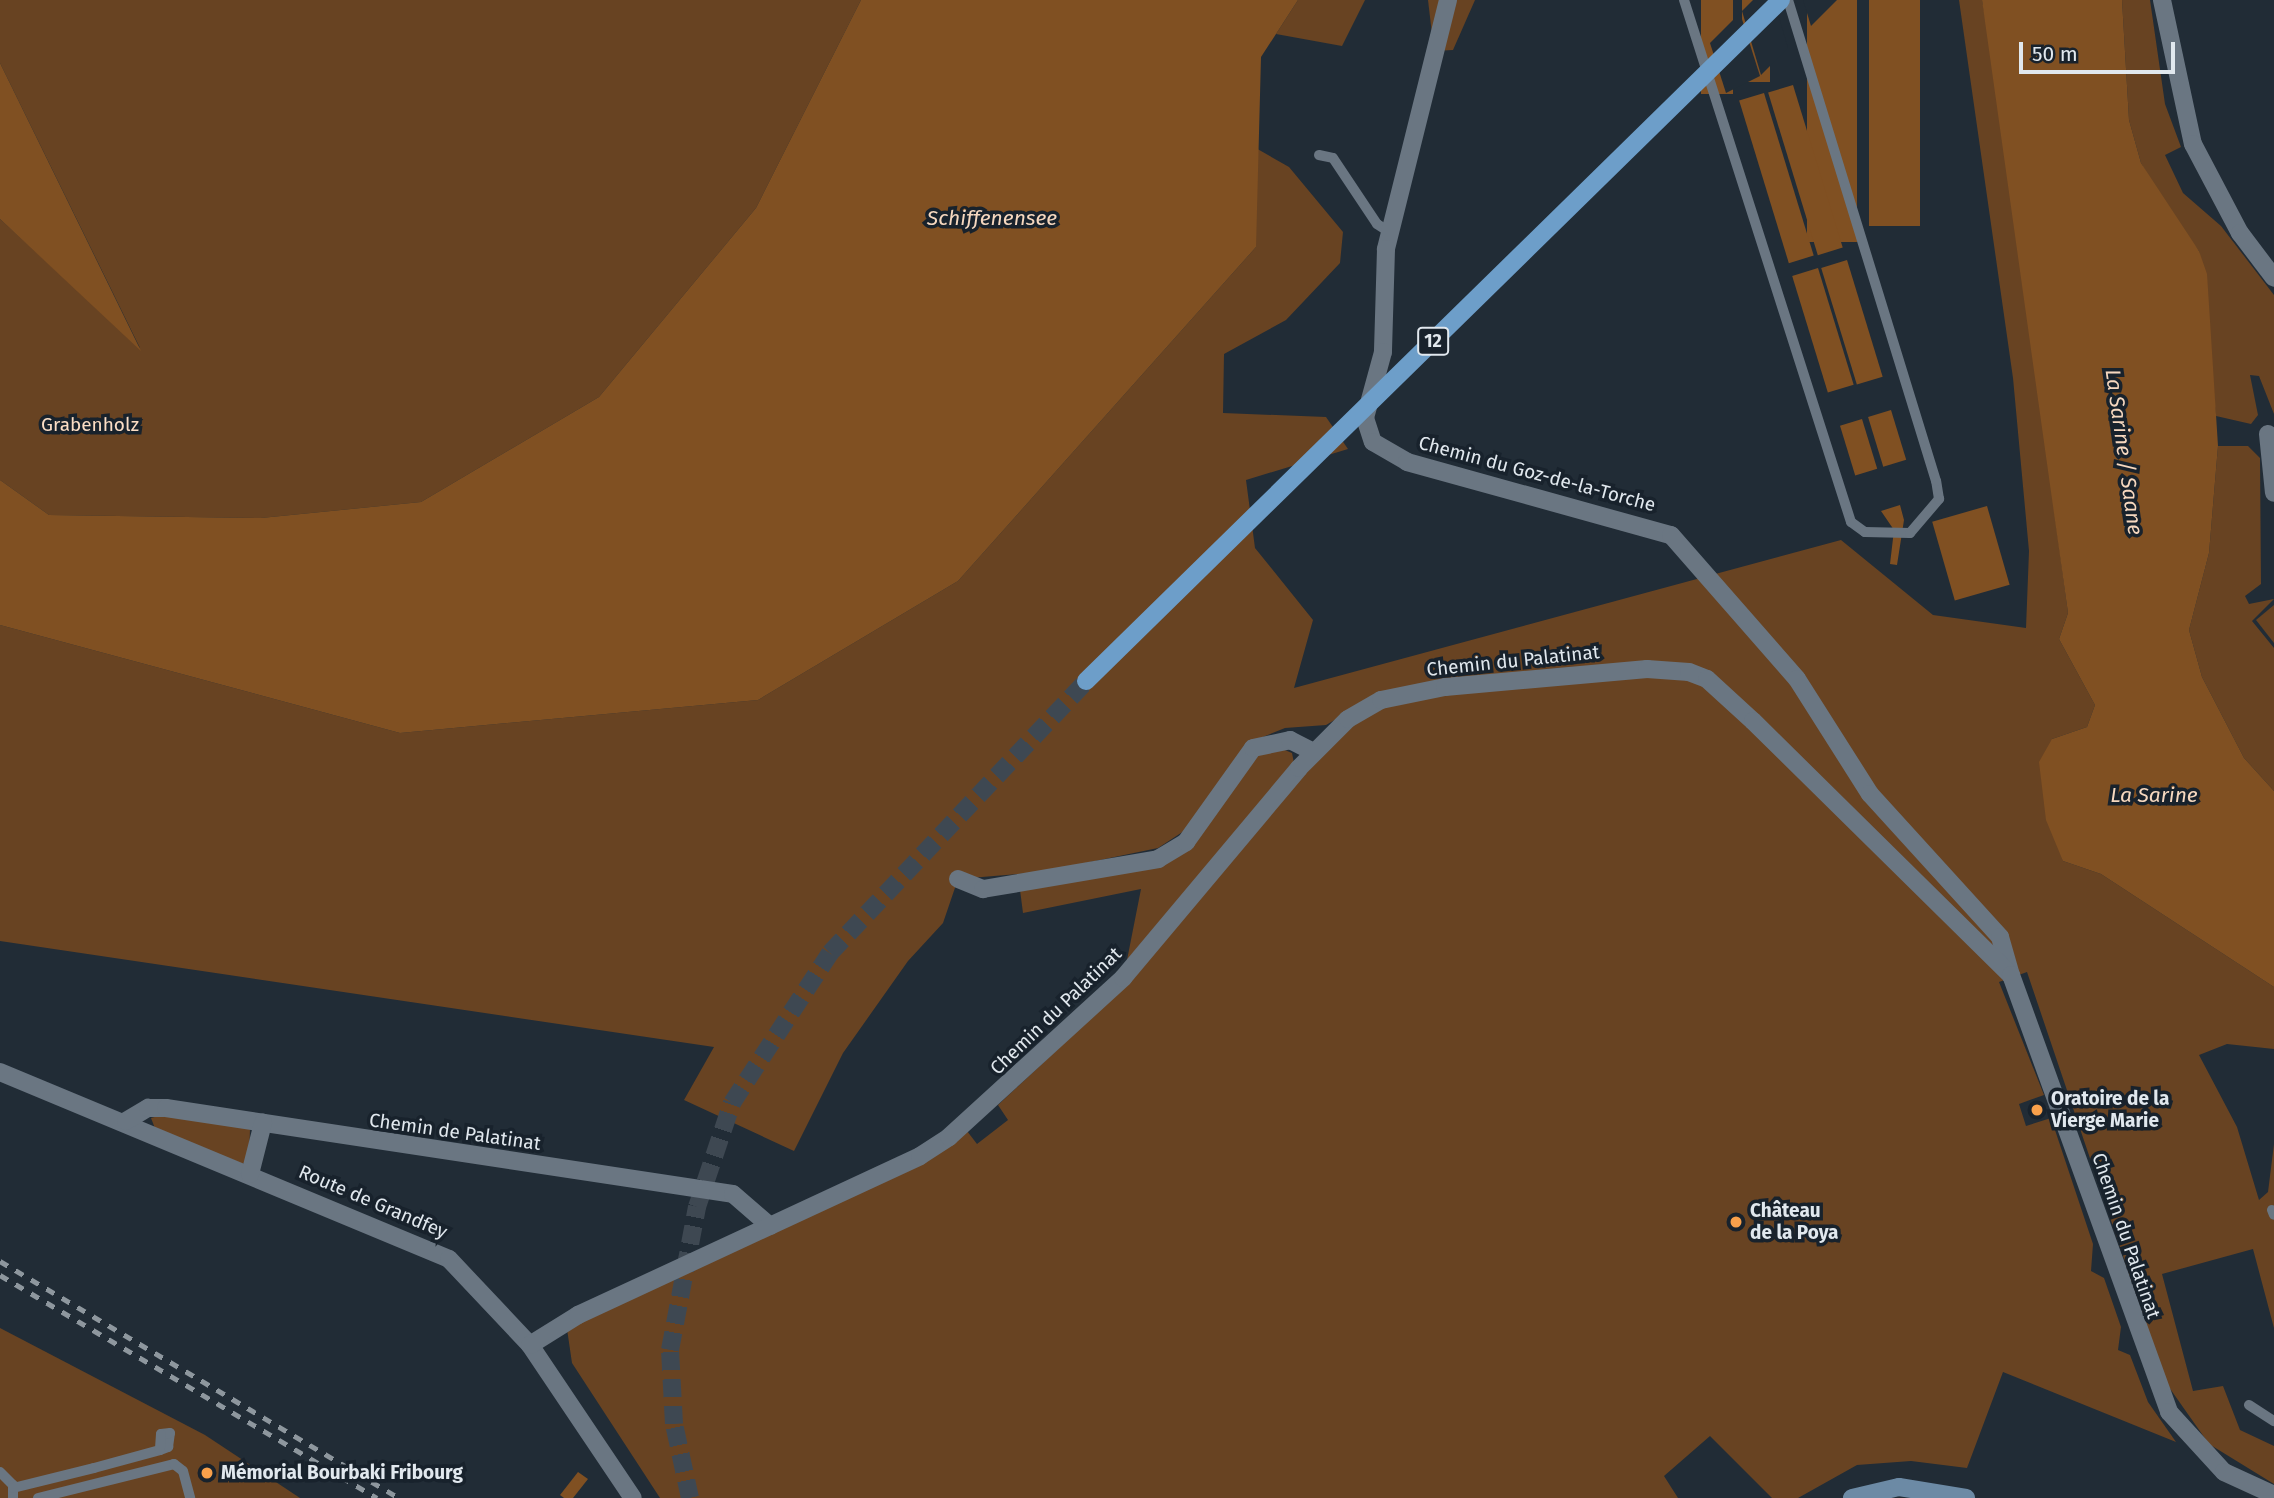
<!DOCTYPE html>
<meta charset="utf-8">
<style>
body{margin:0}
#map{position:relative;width:2274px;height:1498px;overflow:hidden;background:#212c36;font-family:"Fira Sans",sans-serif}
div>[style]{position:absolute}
.green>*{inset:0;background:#684322}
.water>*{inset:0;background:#805022;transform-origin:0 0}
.pier>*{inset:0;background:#212c36}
.primary-tunnel>*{height:18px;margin-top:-9px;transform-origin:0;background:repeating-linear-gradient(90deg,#3e4852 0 18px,transparent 0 27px)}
.service>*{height:10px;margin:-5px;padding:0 5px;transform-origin:5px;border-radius:5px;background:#6a7682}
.minor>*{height:18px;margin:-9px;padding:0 9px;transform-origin:9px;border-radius:9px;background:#6a7682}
.secondary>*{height:18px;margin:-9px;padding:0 9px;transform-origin:9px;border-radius:9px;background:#6c8aa5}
.primary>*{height:18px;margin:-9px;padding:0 9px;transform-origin:9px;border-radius:9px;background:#6d9ec9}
.rail>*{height:5px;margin-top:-2.5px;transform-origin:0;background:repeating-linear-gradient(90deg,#8e979e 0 9px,transparent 0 18px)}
.dots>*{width:19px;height:19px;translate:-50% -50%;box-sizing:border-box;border:4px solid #18222c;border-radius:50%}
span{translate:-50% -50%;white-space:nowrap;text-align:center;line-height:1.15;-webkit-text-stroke:7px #18222c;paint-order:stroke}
.shield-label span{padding:2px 5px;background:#18222c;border:2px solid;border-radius:5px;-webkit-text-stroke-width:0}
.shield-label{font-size:18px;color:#e1e8ee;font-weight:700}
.park-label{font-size:19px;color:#fcdec5}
.street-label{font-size:19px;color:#e1e8ee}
.poi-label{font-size:19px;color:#e1e8ee;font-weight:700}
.left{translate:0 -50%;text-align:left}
.water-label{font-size:21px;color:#f6d8bf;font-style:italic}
.scale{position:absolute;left:2019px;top:42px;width:156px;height:32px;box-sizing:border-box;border:4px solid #e1e8ee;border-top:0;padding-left:9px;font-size:21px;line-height:24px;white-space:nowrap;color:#e1e8ee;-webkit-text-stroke:5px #18222c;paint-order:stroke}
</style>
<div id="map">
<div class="green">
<i style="clip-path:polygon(0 0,861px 0,756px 208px,599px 397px,421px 502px,261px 518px,49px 515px,0 480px,0 219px,140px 348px,0 63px)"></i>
<i style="clip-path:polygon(1298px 0,1365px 0,1342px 46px,1276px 34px)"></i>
<i style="clip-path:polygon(1428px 0,1475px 0,1453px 50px,1434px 51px)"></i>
<i style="clip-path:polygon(1959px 0,1982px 0,1998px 88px,2068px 613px,2059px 639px,2095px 705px,2087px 727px,2052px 739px,2063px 861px,2101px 874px,2274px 987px,2274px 1049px,2227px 1044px,2199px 1055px,2237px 1127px,2259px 1200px,2268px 1192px,2274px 1144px,2274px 1328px,2253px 1249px,2162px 1274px,2193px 1391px,2223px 1386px,2240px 1430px,2274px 1446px,2274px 1484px,2209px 1444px,2166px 1383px,2027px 972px,1999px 982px,2044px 1095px,2019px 1104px,2026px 1126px,2051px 1118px,2093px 1244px,2091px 1271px,2104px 1278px,2121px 1327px,2118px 1350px,2130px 1355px,2148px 1402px,2176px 1442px,2003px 1372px,1967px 1468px,1911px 1461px,1857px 1465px,1798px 1498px,1772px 1498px,1710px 1436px,1664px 1476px,1678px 1498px,660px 1498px,572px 1363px,567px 1329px,967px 1131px,977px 1144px,1008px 1120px,998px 1105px,1134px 978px,1350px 711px,1326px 725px,1285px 728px,1253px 741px,1184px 831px,1158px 848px,1042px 872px,958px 879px,943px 923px,908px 961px,843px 1053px,794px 1151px,684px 1100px,714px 1047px,0 941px,0 625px,400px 733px,758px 700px,958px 581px,1256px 247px,1254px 147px,1289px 167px,1343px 232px,1340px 263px,1286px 320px,1224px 354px,1223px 413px,1326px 417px,1348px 449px,1246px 480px,1255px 548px,1313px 620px,1294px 688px,1841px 540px,1933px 615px,2026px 628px,2029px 551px,2013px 378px)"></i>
<i style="clip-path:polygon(2122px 0,2150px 0,2165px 104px,2181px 147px,2165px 155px,2183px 193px,2221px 226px,2274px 295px,2274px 414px,2259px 376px,2250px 375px,2258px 415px,2251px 424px,2216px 416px,2199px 251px,2165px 207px,2141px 163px,2129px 120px)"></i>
<i style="clip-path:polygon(2218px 446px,2248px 446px,2260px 458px,2261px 584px,2245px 596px,2249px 604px,2274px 599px,2252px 621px,2274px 648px,2274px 791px,2244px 758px,2202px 677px,2189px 630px,2209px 553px)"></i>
<i style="clip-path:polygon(2274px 605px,2274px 643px,2256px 620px)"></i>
<i style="clip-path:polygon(1280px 748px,1292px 753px,1294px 763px,1127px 960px,1141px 889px,1023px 913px,1020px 890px,1160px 863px,1259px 755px)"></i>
<i style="clip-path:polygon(165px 1114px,250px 1129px,249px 1158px,243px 1164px,156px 1131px,151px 1118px)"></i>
<i style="clip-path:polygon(0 1328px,205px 1435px,300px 1498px,0 1498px)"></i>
</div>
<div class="water">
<i style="clip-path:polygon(861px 0,1298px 0,1261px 57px,1256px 247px,958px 581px,758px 700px,400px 733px,0 625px,0 480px,49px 515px,261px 518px,421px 502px,599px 397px,756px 208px)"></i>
<i style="left:1701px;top:0;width:32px;height:94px"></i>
<i style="left:1742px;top:0;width:28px;height:82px"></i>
<i style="left:1807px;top:0;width:50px;height:242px"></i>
<i style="left:1869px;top:0;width:51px;height:226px"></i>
<i style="clip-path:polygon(1982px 0,2122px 0,2129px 120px,2141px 163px,2199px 251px,2207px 274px,2218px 446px,2209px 553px,2189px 630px,2202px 677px,2244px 758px,2274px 791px,2274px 987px,2101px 874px,2063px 861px,2046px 820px,2039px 762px,2052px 739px,2087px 727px,2095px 705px,2059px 639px,2068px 613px)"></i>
<i style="clip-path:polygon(0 63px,141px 351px,0 219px)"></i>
<i style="left:1793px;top:85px;width:170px;height:26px;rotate:73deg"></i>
<i style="left:1764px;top:93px;width:170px;height:26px;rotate:73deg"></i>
<i style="left:1847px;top:260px;width:122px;height:27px;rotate:73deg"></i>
<i style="left:1818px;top:268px;width:122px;height:27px;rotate:73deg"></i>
<i style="left:1891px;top:410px;width:52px;height:24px;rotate:73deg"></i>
<i style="left:1862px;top:419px;width:52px;height:23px;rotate:73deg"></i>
<i style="clip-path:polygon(1900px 505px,1904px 520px,1897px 565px,1890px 564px,1894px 530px,1881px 511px)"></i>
<i style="left:1987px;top:506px;width:82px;height:57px;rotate:74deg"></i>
<i style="clip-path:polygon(578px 1472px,588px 1479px,573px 1498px,564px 1498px,560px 1495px)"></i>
</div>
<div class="pier">
<i style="clip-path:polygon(1753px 0,1774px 0,1788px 48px,1761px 75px,1742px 11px)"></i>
<i style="clip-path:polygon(1803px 0,1837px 0,1811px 26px)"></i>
<i style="clip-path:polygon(1740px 13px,1760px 76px,1726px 93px,1710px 43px)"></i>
</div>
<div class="primary-tunnel">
<i style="left:690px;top:1498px;width:76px;rotate:-102.2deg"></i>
<i style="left:674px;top:1424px;width:74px;rotate:-93.1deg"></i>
<i style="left:670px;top:1350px;width:146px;rotate:-79.3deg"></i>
<i style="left:697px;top:1207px;width:110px;rotate:-71.4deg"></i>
<i style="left:732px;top:1103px;width:179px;rotate:-56.8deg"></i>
<i style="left:830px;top:953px;width:374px;rotate:-46.7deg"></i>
</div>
<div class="service">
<i style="left:1684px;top:0;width:548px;rotate:72.26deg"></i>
<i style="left:1851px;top:522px;width:17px;rotate:36deg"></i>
<i style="left:1865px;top:532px;width:45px;rotate:1.3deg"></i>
<i style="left:1910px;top:533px;width:45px;rotate:-49.5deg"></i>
<i style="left:1939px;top:499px;width:18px;rotate:-99deg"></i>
<i style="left:1936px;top:481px;width:503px;rotate:-107.1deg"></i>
<i style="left:1319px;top:155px;width:14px;rotate:12deg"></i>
<i style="left:1333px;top:158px;width:79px;rotate:56.3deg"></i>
<i style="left:1377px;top:224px;width:17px;rotate:33deg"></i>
<i style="left:2272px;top:1210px;width:5px;rotate:68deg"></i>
<i style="left:2249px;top:1405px;width:30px;rotate:33deg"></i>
<i style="left:0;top:1472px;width:18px;rotate:45deg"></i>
<i style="left:13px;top:1485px;width:13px;rotate:90deg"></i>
<i style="left:13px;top:1488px;width:83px;rotate:-13.9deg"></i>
<i style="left:94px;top:1468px;width:68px;rotate:-15.3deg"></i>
<i style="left:160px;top:1450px;width:9px;rotate:-21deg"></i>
<i style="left:168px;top:1447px;width:14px;rotate:-82deg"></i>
<i style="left:170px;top:1433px;width:9px;rotate:174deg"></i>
<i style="left:161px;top:1434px;width:16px;rotate:94deg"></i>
<i style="left:38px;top:1498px;width:140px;rotate:-14deg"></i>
<i style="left:174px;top:1464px;width:11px;rotate:38deg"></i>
<i style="left:183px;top:1471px;width:28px;rotate:75deg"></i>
</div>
<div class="minor">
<i style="left:1448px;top:0;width:257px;rotate:104deg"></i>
<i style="left:1386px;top:249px;width:103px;rotate:91.7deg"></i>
<i style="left:1383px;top:352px;width:68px;rotate:105.3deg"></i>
<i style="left:1365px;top:418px;width:25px;rotate:72deg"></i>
<i style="left:1373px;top:442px;width:39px;rotate:30deg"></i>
<i style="left:1407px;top:462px;width:274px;rotate:15.5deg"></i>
<i style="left:1671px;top:535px;width:191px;rotate:48.8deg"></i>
<i style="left:1797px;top:679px;width:136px;rotate:57.6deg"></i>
<i style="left:1870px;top:794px;width:193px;rotate:47.7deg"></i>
<i style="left:2000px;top:937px;width:40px;rotate:74deg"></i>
<i style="left:2162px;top:0;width:147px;rotate:77.9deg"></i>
<i style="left:2193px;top:144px;width:101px;rotate:62.2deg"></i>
<i style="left:2240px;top:233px;width:56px;rotate:52.9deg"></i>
<i style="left:2268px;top:434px;width:59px;rotate:84.2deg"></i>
<i style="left:958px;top:879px;width:27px;rotate:22deg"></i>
<i style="left:983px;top:889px;width:178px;rotate:-9.7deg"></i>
<i style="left:1158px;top:859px;width:33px;rotate:-31deg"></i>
<i style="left:1186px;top:842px;width:115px;rotate:-54.5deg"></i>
<i style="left:1253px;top:748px;width:38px;rotate:-12deg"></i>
<i style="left:1290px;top:740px;width:27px;rotate:27deg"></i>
<i style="left:0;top:1072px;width:486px;rotate:22.6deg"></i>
<i style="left:449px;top:1259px;width:118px;rotate:46.7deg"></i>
<i style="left:530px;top:1345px;width:184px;rotate:56.1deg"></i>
<i style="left:126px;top:1121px;width:26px;rotate:-31deg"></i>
<i style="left:148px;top:1108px;width:18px"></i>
<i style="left:166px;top:1108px;width:573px;rotate:8.62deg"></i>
<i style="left:733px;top:1194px;width:49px;rotate:40.9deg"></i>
<i style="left:250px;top:1174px;width:53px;rotate:-75.7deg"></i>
<i style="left:530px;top:1345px;width:57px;rotate:-32deg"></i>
<i style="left:578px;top:1315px;width:377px;rotate:-24.9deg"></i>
<i style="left:920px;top:1156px;width:35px;rotate:-33deg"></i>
<i style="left:949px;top:1137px;width:236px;rotate:-42.4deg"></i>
<i style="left:1123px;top:978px;width:274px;rotate:-50deg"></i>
<i style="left:1299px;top:768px;width:69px;rotate:-45deg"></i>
<i style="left:1348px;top:719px;width:38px;rotate:-30deg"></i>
<i style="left:1381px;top:700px;width:65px;rotate:-11.5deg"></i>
<i style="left:1445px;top:687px;width:203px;rotate:-5.1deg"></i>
<i style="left:1647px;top:669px;width:42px;rotate:4.1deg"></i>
<i style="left:1689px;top:672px;width:19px;rotate:21deg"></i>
<i style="left:1707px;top:679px;width:62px;rotate:42.4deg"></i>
<i style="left:1753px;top:721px;width:362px;rotate:44.6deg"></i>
<i style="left:2011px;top:975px;width:465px;rotate:70.1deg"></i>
<i style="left:2169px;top:1412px;width:81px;rotate:47.5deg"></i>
<i style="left:2224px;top:1472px;width:55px;rotate:24.7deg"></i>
</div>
<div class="secondary">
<i style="left:1852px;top:1498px;width:48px;rotate:-13.2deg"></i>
<i style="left:1899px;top:1487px;width:68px;rotate:9.3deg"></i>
</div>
<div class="primary">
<i style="left:1086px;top:681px;width:973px;rotate:-44.42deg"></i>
</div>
<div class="rail">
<i style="left:0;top:1261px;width:464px;rotate:30.7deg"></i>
<i style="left:0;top:1275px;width:438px;rotate:30.6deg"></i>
</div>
<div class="dots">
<i style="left:2037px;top:1110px;background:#f8a04b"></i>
<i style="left:1736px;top:1222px;background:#f8a04b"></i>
<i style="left:207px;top:1473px;background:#f8a04b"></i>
</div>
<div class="shield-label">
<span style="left:1433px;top:341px">12</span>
</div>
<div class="park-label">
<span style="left:90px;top:425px">Grabenholz</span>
</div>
<div class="street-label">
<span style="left:1537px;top:474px;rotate:15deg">Chemin du Goz-de-la-Torche</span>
<span style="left:1513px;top:661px;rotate:-6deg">Chemin du Palatinat</span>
<span style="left:1056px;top:1011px;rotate:-44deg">Chemin du Palatinat</span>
<span style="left:455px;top:1132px;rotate:8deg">Chemin de Palatinat</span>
<span style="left:373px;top:1202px;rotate:23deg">Route de Grandfey</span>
<span style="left:2126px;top:1236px;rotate:71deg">Chemin du Palatinat</span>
</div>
<div class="poi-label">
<span class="left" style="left:2051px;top:1110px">Oratoire de la<br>Vierge Marie</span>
<span class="left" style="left:1750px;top:1222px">Château<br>de la Poya</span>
<span class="left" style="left:221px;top:1473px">Mémorial Bourbaki Fribourg</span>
</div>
<div class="water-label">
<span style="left:992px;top:218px">Schiffenensee</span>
<span style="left:2124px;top:452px;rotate:82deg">La Sarine / Saane</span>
<span style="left:2154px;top:795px">La Sarine</span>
</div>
<div class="scale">50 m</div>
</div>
